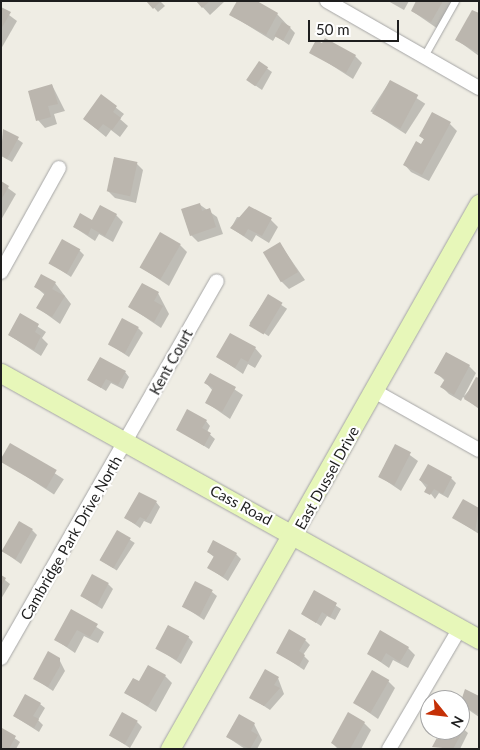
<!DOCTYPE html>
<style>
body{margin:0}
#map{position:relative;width:480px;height:750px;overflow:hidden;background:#efede4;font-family:Lato,sans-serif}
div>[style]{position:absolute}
.shadow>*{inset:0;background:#0003;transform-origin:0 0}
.building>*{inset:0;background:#bbb6ae;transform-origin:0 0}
.roads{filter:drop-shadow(0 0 1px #a5a5a5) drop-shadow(0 0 1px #a5a5a5)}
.lane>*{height:7px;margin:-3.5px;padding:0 3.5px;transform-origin:3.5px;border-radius:3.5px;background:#fff}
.street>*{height:14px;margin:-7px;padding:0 7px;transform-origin:7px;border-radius:7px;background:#fff}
.secondary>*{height:19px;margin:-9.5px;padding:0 9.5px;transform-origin:9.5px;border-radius:9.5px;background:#e7f7b9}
span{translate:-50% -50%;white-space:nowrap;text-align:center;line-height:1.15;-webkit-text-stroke:4.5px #fff;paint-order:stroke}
.street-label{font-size:15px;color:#1e1e1e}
.frame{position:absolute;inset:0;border:2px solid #1e1e1e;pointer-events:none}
.north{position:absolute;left:420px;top:690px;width:50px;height:50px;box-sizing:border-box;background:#fff;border:1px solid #a5a5a5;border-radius:50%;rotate:119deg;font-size:14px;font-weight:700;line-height:20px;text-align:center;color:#1e1e1e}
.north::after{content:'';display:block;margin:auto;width:18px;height:22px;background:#c53006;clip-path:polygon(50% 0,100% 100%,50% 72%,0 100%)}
.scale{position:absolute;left:308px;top:20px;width:91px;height:22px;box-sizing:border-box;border:2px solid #1e1e1e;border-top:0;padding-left:6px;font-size:15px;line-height:18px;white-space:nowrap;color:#1e1e1e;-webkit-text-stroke:4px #fff;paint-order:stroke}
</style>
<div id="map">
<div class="shadow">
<i style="clip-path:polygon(148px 1px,160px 1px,165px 6px,158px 12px)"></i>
<i style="clip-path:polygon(197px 1px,225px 1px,210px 15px)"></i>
<i style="clip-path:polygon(388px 1px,409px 1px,404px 10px)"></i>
<i style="clip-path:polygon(418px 1px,457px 1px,441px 31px,412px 11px)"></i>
<i style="clip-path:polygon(1px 9px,17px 21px,1px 49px)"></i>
<i style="clip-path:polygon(277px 14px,295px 33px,289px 45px,276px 36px,273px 41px,231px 15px)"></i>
<i style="clip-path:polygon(479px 15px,479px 56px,457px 40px)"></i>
<i style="clip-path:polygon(311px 52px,355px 56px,362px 63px,353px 79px)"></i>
<i style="clip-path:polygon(259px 63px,272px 72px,262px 90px,249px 81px)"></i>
<i style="left:390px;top:81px;width:42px;height:36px;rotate:33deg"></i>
<i style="clip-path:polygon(52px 85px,65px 111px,54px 114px,57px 124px,45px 128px,38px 120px)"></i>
<i style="clip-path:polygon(101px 96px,124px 114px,120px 119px,128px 126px,120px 137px,111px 130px,106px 137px,84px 119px)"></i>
<i style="clip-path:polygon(450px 124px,457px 131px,429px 181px,411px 172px,404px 164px,422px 146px,425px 140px,420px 136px)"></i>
<i style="clip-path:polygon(4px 130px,23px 143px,12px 162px,1px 156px)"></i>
<i style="clip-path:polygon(136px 163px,143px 170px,136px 203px,115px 198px,108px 191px)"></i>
<i style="clip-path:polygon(1px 183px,16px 194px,1px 220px)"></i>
<i style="clip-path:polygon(199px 204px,217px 217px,223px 234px,198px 242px,191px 235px)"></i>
<i style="clip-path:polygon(116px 215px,123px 222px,113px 242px,99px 234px,95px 241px,74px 227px)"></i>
<i style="clip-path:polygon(237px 217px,271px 220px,278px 227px,269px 243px,256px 235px,252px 242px,231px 228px)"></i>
<i style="clip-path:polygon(280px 244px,305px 280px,289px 289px,282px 282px)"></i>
<i style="clip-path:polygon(180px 245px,187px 252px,169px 286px,142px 268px)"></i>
<i style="clip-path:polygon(79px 250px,84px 255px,71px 277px,50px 263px)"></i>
<i style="clip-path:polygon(42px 276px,55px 283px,71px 304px,60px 324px,38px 308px,45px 295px,36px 287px)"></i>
<i style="clip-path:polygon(158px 293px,169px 314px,161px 328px,130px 307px)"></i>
<i style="left:268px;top:296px;width:23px;height:33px;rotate:34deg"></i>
<i style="clip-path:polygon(20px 315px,46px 332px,42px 338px,48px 344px,41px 356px,9px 335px)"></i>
<i style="clip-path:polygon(138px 328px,143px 333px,129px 357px,109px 344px)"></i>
<i style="clip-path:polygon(255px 348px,262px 356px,255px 368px,248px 364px,243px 374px,218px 357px)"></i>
<i style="clip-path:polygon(469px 366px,476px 373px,464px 396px,479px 380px,479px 409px,463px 397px,461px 401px,449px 394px,442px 387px,445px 381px,436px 372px)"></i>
<i style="clip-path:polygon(125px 372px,129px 377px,123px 389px,111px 383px,106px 391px,89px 380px)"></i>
<i style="clip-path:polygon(211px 374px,243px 395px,230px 419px,207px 403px,213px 391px,206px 383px)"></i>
<i style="clip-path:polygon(206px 421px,210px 426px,207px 432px,215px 439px,209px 449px,177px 429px)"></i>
<i style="left:11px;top:445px;width:63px;height:18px;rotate:33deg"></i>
<i style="clip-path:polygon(396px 445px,418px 461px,401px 491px,379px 476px)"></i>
<i style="clip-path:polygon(451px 478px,456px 483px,448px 498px,439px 493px,435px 499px,420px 480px)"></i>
<i style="clip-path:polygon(463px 501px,479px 510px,479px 534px,454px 518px)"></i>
<i style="clip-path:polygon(156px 502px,160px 507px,151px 524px,144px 521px,140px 528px,126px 518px)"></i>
<i style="clip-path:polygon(32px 530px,37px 535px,21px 564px,4px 552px)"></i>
<i style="left:118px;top:532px;width:20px;height:33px;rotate:33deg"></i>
<i style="clip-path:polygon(208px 552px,236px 554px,241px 559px,228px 581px,209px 568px,214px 557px)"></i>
<i style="clip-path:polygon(1px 577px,10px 584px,1px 599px)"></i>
<i style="clip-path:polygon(108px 584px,113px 589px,102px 609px,81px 596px)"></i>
<i style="clip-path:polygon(212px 592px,217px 596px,204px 620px,183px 606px)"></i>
<i style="clip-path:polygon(315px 592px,341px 609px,335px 620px,327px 616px,321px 626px,303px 614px)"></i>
<i style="clip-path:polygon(72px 611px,104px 632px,98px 643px,84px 636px,75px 653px,56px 640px)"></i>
<i style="clip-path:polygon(188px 637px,193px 642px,181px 664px,157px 648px)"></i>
<i style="clip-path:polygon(305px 640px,310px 645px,303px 655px,309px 661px,304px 670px,277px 652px)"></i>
<i style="clip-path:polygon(408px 648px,415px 655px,408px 668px,393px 660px,389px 668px,369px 654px)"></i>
<i style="clip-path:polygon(59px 659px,65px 671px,53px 691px,35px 679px)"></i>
<i style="clip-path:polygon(165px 676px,172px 683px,156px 712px,126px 693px)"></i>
<i style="clip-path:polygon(278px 678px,284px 694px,270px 710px,250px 697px)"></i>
<i style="clip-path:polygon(388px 681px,395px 688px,378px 719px,355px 703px)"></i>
<i style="clip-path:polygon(466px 690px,479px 698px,479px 717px,460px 704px)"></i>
<i style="clip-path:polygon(40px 704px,45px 708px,38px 720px,43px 725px,39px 732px,14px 716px)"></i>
<i style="clip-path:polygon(137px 722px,142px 727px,130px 748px,110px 735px)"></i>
<i style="clip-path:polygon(364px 723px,371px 730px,361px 749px,338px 749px,332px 743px)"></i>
<i style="clip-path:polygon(254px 724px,262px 740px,257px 749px,245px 749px,227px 737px)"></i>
<i style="clip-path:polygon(460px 726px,468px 733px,460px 749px,434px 746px,443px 730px,460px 730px)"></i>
<i style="clip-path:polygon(3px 730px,20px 742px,16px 749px,1px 749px)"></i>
</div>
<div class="building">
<i style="clip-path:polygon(146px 1px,161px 1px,153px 9px)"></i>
<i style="clip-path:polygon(196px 1px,210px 1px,202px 8px)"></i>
<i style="clip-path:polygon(237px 1px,257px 1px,278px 13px,266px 35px,229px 15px)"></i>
<i style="clip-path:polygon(416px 1px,443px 1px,431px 22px,411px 11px)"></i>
<i style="clip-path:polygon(1px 7px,11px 12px,1px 29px)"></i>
<i style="clip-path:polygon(472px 10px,479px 13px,479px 53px,455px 40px)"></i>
<i style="left:282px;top:22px;width:10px;height:16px;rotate:29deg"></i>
<i style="clip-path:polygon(325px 38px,356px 55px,346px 73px,309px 53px,316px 40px,322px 43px)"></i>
<i style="left:259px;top:61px;width:11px;height:23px;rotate:34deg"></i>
<i style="left:390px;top:80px;width:32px;height:38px;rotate:28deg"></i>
<i style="clip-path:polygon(52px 84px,58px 104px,48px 106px,51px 117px,36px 121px,28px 91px)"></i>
<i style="clip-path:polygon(101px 94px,117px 106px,113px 112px,121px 118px,112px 130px,103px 124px,98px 130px,83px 119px)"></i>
<i style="clip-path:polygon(432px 112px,451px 122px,422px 175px,403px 165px,416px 141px,421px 144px,424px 139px,419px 136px)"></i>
<i style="clip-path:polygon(3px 129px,19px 137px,7px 159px,1px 155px)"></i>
<i style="left:114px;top:157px;width:24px;height:35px;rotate:12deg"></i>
<i style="clip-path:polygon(1px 181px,9px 186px,1px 200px)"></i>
<i style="clip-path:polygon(200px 203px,202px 211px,210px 208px,216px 227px,190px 236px,181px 209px)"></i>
<i style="clip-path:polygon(100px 205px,117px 214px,105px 236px,91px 228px,88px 235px,73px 227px,80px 213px,92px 220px)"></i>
<i style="clip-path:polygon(249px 206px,272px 218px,262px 236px,248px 229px,244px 236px,230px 228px)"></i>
<i style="left:160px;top:232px;width:24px;height:41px;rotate:30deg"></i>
<i style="left:62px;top:239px;width:21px;height:28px;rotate:29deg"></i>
<i style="left:280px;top:242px;width:35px;height:20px;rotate:59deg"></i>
<i style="clip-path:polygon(41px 274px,56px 282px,52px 289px,65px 296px,52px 317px,36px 308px,45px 293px,34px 287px)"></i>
<i style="clip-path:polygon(142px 283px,159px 292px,154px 301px,163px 306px,154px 322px,128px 307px)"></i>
<i style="left:268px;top:294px;width:17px;height:37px;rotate:31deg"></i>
<i style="clip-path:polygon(20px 313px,39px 324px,35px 332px,41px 336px,34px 350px,8px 335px)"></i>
<i style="left:122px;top:318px;width:19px;height:30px;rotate:28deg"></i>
<i style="clip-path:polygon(230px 333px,256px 347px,248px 362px,241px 358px,235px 368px,216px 357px)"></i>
<i style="clip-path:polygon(446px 352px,470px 365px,454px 395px,440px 387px,445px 379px,434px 373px)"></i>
<i style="clip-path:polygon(100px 357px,126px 371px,118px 385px,106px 379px,101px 388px,87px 380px)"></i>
<i style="clip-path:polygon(210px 373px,236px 387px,222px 412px,205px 403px,213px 388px,204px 383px)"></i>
<i style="clip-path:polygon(476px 377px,479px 378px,479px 408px,464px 399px)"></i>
<i style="clip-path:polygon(187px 409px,207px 420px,202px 428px,211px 433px,204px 446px,176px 430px)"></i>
<i style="left:10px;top:443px;width:54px;height:21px;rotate:30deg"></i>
<i style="left:395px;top:444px;width:18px;height:37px;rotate:27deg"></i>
<i style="clip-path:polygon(428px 464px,452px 477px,443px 494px,434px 489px,430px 495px,424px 492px,428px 485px,419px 480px)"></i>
<i style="clip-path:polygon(139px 492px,157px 501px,146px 520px,140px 517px,135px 524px,124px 518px)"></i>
<i style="clip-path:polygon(463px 499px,479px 508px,475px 531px,452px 518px)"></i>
<i style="left:19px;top:521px;width:16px;height:35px;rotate:30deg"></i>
<i style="left:117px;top:530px;width:16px;height:35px;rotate:30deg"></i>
<i style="clip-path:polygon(213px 540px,237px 553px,223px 577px,207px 568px,214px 556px,207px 552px)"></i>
<i style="left:92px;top:574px;width:19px;height:25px;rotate:28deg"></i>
<i style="clip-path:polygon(1px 575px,6px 578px,1px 587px)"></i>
<i style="left:195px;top:581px;width:20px;height:29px;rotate:27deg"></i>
<i style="clip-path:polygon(314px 590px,337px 603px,330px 617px,322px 612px,316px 623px,301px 614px)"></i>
<i style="clip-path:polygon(71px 609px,98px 624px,90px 637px,77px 630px,67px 647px,54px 640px)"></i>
<i style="left:168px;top:625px;width:24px;height:27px;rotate:28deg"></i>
<i style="clip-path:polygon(289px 629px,306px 639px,299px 651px,305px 655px,299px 666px,276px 653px)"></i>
<i style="clip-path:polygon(380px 630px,409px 647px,400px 662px,386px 653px,381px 662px,367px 654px)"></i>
<i style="clip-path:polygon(48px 651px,60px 658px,60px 666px,48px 687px,33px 679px)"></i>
<i style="clip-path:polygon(148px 665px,166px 675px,148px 706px,124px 693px,133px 678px,139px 681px)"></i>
<i style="clip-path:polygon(265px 669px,279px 677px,274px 685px,280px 688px,264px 706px,249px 698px)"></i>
<i style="left:372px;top:670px;width:20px;height:38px;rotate:30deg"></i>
<i style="clip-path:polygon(465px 689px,479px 696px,479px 715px,460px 704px)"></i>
<i style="clip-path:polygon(25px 694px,41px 703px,33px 716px,39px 719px,34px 728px,13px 716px)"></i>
<i style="left:122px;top:712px;width:18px;height:27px;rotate:29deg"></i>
<i style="clip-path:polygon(348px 712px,365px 722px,350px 749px,341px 749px,331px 743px)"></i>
<i style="clip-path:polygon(239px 714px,255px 723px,251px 731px,258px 735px,250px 749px,226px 737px)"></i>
<i style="clip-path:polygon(460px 725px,465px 727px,453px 749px,432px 747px,441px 730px,460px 730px)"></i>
<i style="clip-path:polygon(2px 728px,16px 736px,9px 749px,1px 749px)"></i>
</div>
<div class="roads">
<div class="lane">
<i style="left:424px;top:56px;width:63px;rotate:-60.6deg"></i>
</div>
<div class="street">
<i style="left:327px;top:1px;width:175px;rotate:29.8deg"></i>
<i style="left:1px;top:272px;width:119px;rotate:-60.9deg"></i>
<i style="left:376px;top:392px;width:118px;rotate:29.4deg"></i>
<i style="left:1px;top:658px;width:434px;rotate:-60.2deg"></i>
<i style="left:389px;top:749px;width:140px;rotate:-59.6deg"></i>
</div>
<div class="secondary">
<i style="left:1px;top:373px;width:547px;rotate:29.1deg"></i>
<i style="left:170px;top:749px;width:627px;rotate:-60.45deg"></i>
</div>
</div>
<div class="street-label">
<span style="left:171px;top:362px;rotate:-61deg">Kent Court</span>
<span style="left:327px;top:478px;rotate:-61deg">East Dussel Drive</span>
<span style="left:241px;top:505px;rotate:28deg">Cass Road</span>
<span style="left:71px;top:538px;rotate:-60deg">Cambridge Park Drive North</span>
</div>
<div class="frame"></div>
<div class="north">N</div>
<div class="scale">50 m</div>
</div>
